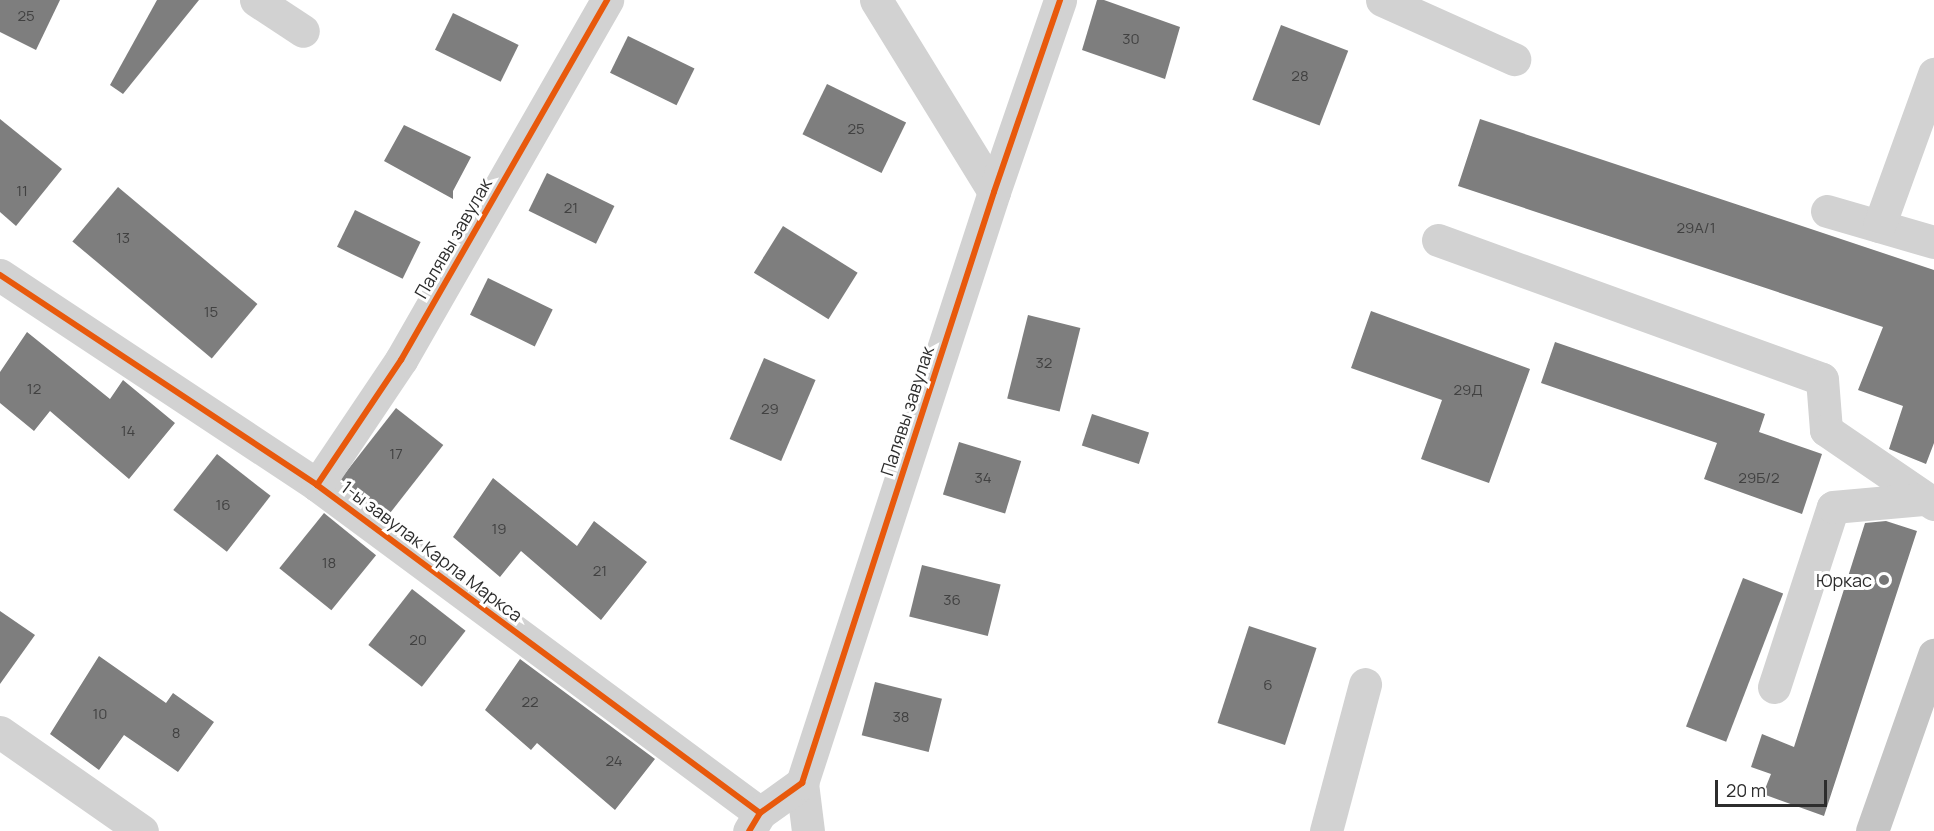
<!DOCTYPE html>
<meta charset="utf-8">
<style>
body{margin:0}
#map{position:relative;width:1934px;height:831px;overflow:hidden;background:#fff;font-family:Manrope,sans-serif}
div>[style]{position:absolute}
.building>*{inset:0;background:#7e7e7e;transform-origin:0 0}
.minor>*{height:33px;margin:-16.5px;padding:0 16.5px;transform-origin:16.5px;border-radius:16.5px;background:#d2d2d2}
.major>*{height:33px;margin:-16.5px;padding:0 16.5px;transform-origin:16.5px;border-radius:16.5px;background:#c5c5c5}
.cycleway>*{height:6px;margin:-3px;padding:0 3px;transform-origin:3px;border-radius:3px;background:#e8590c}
.dots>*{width:16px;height:16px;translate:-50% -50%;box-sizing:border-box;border:3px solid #fff;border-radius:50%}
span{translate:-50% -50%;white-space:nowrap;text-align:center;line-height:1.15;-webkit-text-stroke:6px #fff;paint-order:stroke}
.number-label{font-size:15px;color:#414141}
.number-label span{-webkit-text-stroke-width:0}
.street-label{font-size:18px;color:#2d2d2d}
.poi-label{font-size:18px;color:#2d2d2d}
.right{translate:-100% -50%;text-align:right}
.scale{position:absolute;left:1715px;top:780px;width:112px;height:27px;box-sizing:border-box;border:3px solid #2d2d2d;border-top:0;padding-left:8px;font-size:18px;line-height:21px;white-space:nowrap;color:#2d2d2d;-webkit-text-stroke:4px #fff;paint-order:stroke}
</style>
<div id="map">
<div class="building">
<i style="clip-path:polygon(0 0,60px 0,36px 50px,0 32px)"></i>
<i style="clip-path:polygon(157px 0,199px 0,123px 94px,110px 85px)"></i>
<i style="clip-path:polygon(1097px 0,1104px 0,1180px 27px,1165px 79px,1082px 50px)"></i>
<i style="left:453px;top:13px;width:73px;height:41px;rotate:26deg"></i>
<i style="left:1281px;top:25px;width:72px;height:80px;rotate:21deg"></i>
<i style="left:628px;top:36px;width:74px;height:41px;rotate:26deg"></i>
<i style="left:827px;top:84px;width:88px;height:56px;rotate:26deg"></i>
<i style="clip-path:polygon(0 119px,62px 169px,16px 226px,0 212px)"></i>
<i style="clip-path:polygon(1480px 119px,1934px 270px,1934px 443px,1926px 464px,1889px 449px,1903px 406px,1858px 390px,1883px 327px,1458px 186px)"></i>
<i style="clip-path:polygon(404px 125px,471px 157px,453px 191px,453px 199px,384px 161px)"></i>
<i style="left:547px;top:173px;width:75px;height:42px;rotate:26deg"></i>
<i style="left:118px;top:187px;width:182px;height:71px;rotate:40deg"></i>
<i style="left:355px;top:210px;width:73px;height:41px;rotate:26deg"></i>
<i style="left:783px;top:226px;width:88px;height:55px;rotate:32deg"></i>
<i style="left:488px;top:278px;width:72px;height:41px;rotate:26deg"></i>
<i style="clip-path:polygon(1371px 311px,1530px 369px,1489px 483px,1421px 459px,1442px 400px,1351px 368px)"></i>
<i style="left:1028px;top:315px;width:54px;height:86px;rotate:14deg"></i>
<i style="clip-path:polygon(27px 332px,110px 399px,123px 380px,175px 423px,129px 479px,50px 411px,34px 431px,0 403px,0 372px)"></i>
<i style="clip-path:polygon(1555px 342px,1765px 414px,1759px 432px,1822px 454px,1802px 514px,1704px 479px,1717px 443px,1541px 383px)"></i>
<i style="left:764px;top:358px;width:56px;height:88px;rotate:23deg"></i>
<i style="left:396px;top:408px;width:60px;height:90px;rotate:38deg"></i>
<i style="left:1092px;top:414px;width:60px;height:33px;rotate:18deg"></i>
<i style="left:959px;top:442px;width:65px;height:55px;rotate:17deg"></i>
<i style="left:217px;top:454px;width:68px;height:71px;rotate:38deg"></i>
<i style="clip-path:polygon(493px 478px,577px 546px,594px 521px,647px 562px,601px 620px,521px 551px,500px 577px,453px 537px)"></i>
<i style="left:324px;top:513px;width:67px;height:71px;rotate:39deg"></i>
<i style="clip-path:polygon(1886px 521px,1917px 531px,1824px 816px,1763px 794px,1771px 774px,1751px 767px,1762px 734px,1794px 747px,1865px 523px)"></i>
<i style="left:922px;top:565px;width:81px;height:53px;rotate:14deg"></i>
<i style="left:1743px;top:578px;width:43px;height:159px;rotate:21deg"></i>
<i style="left:412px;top:589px;width:68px;height:71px;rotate:38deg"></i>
<i style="clip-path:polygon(0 611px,35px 635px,0 684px)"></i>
<i style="left:1249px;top:626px;width:71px;height:102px;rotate:18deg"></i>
<i style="clip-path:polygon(99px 656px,166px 703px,173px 693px,214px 722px,178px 772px,124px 735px,99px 770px,50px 734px)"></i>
<i style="clip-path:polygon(520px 659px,655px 759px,615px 810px,537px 743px,531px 750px,485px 710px)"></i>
<i style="left:875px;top:682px;width:69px;height:55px;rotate:14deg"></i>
</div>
<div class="minor">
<i style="left:256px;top:0;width:56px;rotate:33.4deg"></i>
<i style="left:876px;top:0;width:225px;rotate:58.4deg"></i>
<i style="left:1382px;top:0;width:145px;rotate:24.1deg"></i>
<i style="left:1827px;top:211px;width:111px;rotate:16.2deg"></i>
<i style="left:1879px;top:226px;width:162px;rotate:-70.1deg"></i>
<i style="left:1438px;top:240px;width:408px;rotate:19.9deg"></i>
<i style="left:1822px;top:379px;width:51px;rotate:85.5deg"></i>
<i style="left:1826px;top:430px;width:131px;rotate:34.4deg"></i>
<i style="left:0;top:275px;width:380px;rotate:33.5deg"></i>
<i style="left:317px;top:485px;width:551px;rotate:36.52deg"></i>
<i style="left:760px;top:813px;width:21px;rotate:121deg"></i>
<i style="left:317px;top:485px;width:151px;rotate:-56.1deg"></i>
<i style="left:401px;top:360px;width:415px;rotate:-60.2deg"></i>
<i style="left:1774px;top:687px;width:189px;rotate:-71.9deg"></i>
<i style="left:1833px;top:507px;width:90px;rotate:-5.1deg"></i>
<i style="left:0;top:732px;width:173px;rotate:34.9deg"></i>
<i style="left:802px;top:783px;width:48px;rotate:82.9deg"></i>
<i style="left:760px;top:813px;width:52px;rotate:-35.5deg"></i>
<i style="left:802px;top:783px;width:621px;rotate:-72deg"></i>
<i style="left:994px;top:192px;width:203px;rotate:-71deg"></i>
<i style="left:1326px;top:831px;width:152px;rotate:-75.1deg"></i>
</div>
<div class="major">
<i style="left:1872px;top:831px;width:187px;rotate:-70.6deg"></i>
</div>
<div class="cycleway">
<i style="left:0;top:275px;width:380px;rotate:33.5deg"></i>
<i style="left:317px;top:485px;width:551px;rotate:36.52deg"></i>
<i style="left:760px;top:813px;width:21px;rotate:121deg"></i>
<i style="left:317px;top:485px;width:151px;rotate:-56.1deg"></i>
<i style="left:401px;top:360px;width:415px;rotate:-60.2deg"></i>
<i style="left:760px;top:813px;width:52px;rotate:-35.5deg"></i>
<i style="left:802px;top:783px;width:621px;rotate:-72deg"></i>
<i style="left:994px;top:192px;width:203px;rotate:-71deg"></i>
</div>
<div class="dots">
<i style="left:1884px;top:580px;background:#767676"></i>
</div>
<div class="number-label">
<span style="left:26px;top:16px">25</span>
<span style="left:1131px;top:39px">30</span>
<span style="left:1300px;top:76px">28</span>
<span style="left:856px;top:129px">25</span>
<span style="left:22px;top:191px">11</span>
<span style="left:571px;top:208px">21</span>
<span style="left:1696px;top:228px">29А/1</span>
<span style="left:123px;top:238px">13</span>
<span style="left:211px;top:312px">15</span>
<span style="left:1044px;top:363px">32</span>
<span style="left:34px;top:389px">12</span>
<span style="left:1468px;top:390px">29Д</span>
<span style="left:770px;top:409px">29</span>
<span style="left:128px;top:431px">14</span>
<span style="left:396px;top:454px">17</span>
<span style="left:983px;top:478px">34</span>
<span style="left:1759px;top:478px">29Б/2</span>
<span style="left:223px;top:505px">16</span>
<span style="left:499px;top:529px">19</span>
<span style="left:329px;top:563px">18</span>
<span style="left:600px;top:571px">21</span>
<span style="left:952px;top:600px">36</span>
<span style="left:418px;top:640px">20</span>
<span style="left:1268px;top:685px">6</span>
<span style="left:530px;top:702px">22</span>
<span style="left:100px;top:714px">10</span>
<span style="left:901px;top:717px">38</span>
<span style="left:176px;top:733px">8</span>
<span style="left:614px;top:761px">24</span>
</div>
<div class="street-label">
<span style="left:453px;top:238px;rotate:-60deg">Палявы завулак</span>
<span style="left:907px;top:411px;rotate:-72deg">Палявы завулак</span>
<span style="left:432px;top:551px;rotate:37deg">1-ы завулак Карла Маркса</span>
</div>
<div class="poi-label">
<span class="right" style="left:1872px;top:580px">Юркас</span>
</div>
<div class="scale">20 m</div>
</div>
